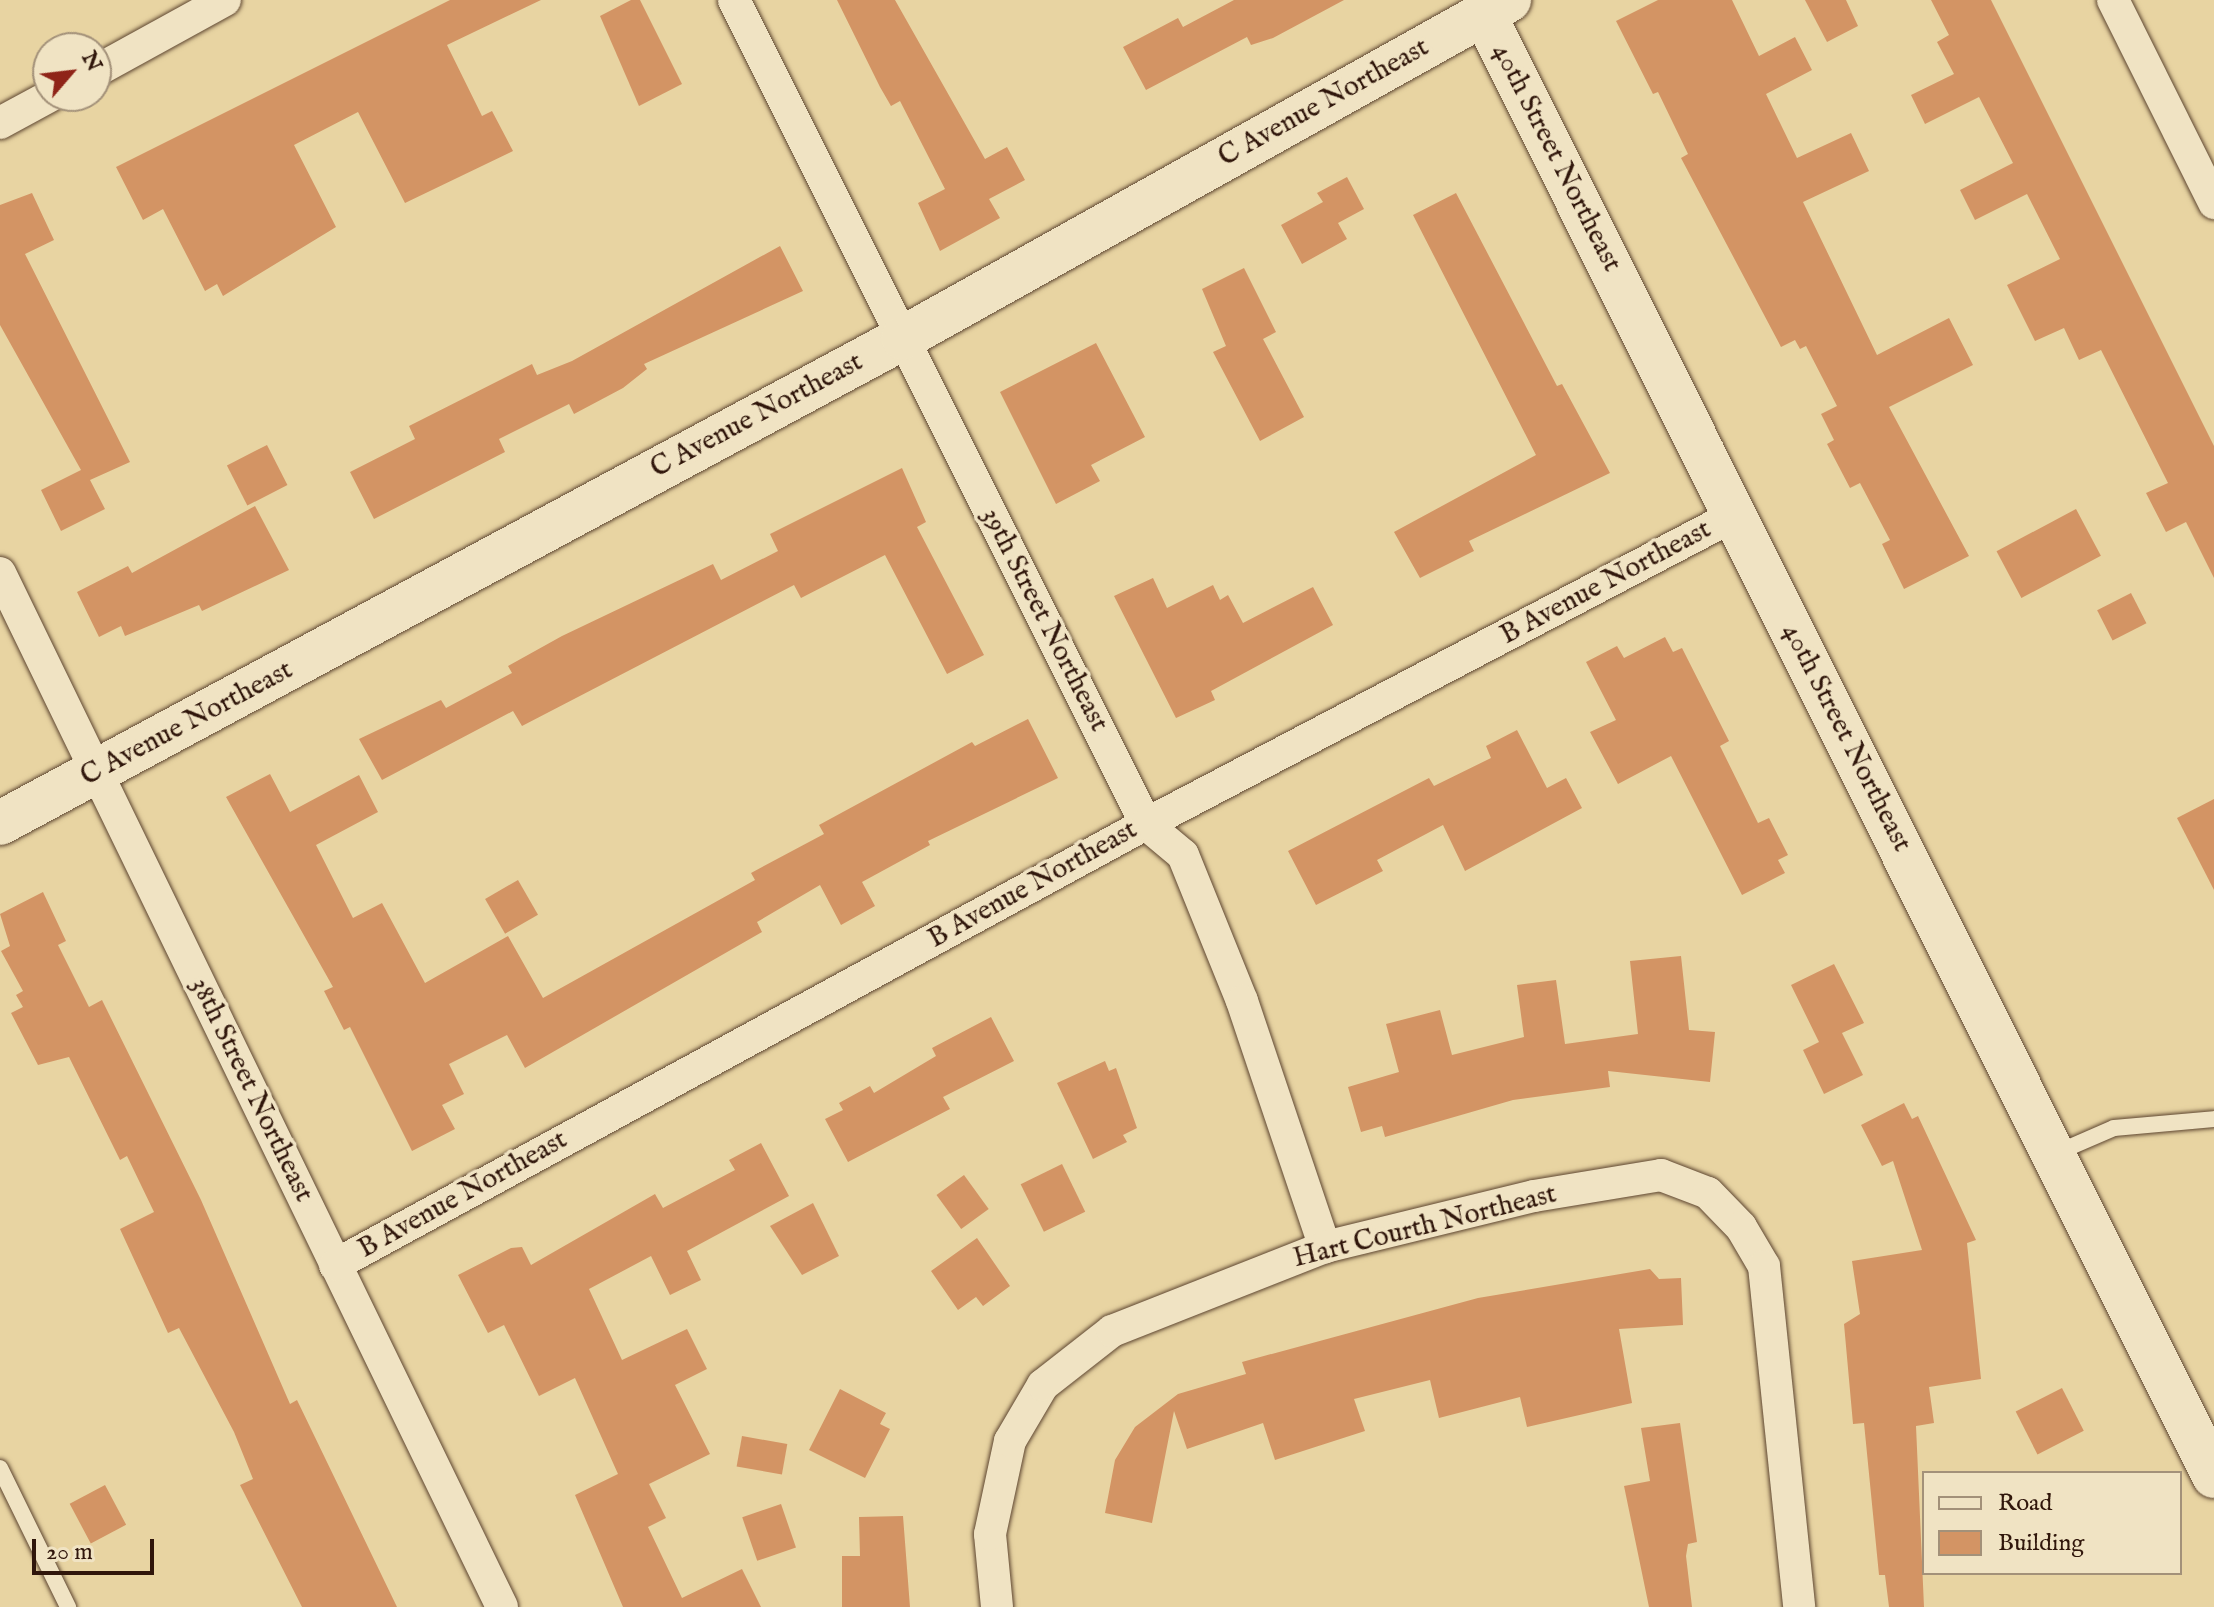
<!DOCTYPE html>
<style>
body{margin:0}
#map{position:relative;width:2214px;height:1607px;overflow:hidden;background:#e8d4a2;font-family:"IM FELL English",serif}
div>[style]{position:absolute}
.building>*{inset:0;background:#d39464;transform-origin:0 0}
.roads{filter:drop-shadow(0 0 2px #5e4631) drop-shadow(0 0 2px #5e4631)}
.lane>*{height:16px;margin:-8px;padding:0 8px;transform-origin:8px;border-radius:8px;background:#f0e3c3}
.street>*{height:32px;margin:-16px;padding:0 16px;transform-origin:16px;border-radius:16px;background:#f0e3c3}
.secondary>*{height:44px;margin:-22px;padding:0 22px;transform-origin:22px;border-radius:22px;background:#f0e3c3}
span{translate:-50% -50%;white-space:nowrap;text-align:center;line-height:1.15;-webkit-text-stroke:7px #f0e3c3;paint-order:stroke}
.street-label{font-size:28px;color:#30160b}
.legend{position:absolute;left:1922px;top:1471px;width:260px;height:104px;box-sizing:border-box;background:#f0e3c3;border:2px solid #a39179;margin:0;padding:10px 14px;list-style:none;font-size:24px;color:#30160b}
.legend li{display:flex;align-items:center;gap:16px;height:40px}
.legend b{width:40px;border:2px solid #a39179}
.north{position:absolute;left:32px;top:32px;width:80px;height:80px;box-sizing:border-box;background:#f0e3c3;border:2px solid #a39179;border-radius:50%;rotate:62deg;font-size:22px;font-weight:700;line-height:32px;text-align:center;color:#30160b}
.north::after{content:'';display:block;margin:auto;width:28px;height:36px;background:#8f2418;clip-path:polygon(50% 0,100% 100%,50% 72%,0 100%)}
.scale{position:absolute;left:32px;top:1539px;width:122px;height:36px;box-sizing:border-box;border:4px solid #30160b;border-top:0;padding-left:10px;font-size:24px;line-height:28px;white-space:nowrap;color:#30160b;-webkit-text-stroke:6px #f0e3c3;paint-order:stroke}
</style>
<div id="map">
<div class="building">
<i style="clip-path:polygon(450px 0,541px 0,447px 45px,482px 116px,492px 111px,513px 151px,405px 203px,358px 112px,294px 145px,336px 227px,223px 296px,217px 284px,205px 291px,163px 209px,143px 220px,116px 167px)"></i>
<i style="clip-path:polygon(631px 0,640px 0,682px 84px,639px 106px,600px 16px)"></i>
<i style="clip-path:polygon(837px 0,895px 0,985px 159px,1007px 147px,1025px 180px,989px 199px,1000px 218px,940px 251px,918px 203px,945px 189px,900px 101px,891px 106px,880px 87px)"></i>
<i style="clip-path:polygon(1234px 0,1344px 0,1273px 38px,1251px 45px,1247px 37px,1146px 90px,1123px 47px,1178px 18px,1183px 27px)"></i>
<i style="clip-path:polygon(1658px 0,1732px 0,1759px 56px,1795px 37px,1812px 70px,1766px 94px,1797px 158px,1851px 133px,1869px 171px,1803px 202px,1877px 355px,1949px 318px,1973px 365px,1889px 407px,1969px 556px,1904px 589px,1882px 544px,1890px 540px,1860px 483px,1850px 488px,1827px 444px,1834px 440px,1821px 414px,1837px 406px,1806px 346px,1800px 349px,1795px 340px,1781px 347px,1681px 158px,1688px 154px,1658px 92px,1653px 94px,1616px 21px)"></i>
<i style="clip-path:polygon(1805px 0,1846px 0,1858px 26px,1827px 42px)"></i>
<i style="clip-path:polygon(1931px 0,1991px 0,2214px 446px,2214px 578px,2186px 522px,2166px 532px,2146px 493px,2168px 483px,2101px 350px,2079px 360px,2064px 328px,2035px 341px,2007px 285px,2060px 259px,2027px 194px,1975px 220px,1960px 190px,2013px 163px,1979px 97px,1925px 124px,1911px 95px,1954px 74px,1937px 42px,1949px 35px)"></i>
<i style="clip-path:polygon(1347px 177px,1364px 209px,1338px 223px,1347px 239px,1302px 264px,1281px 225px,1323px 202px,1317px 193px)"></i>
<i style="clip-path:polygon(32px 193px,54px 240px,25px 254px,130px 462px,90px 480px,105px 509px,61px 531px,41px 490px,81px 470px,0 325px,0 205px)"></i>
<i style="clip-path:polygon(1456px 193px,1557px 386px,1562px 384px,1610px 473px,1469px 541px,1474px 551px,1420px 578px,1394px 532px,1536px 455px,1413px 215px)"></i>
<i style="clip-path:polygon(780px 246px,803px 291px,644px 364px,647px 369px,623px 388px,574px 414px,569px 404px,499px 439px,505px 452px,374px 519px,350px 472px,415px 439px,409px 426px,532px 364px,537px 375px,572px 361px)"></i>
<i style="clip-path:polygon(1244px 268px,1276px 332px,1263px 339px,1304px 417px,1260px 441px,1213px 352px,1226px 346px,1202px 289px)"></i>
<i style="clip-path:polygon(1096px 343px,1145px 437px,1091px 465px,1100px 481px,1056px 504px,1000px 392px)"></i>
<i style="left:267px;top:445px;width:45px;height:45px;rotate:63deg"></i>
<i style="clip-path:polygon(902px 468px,926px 522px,917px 527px,984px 655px,947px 674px,885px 555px,801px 598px,794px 585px,522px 726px,513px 711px,382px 780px,359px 739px,441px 700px,446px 708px,512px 673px,508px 666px,562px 636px,713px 564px,721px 580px,778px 551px,770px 534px)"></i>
<i style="clip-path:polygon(255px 506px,289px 570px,202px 611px,199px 605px,125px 636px,121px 626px,99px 637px,77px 592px,128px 566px,132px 573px)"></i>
<i style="left:2076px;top:509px;width:53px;height:90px;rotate:62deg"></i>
<i style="clip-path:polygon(1153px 578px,1167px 608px,1213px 585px,1220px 600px,1228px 595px,1243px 623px,1313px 587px,1333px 625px,1211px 691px,1215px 700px,1176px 718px,1114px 596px)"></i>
<i style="left:2131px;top:593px;width:34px;height:38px;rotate:63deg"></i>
<i style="clip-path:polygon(1665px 637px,1673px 652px,1682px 648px,1729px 741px,1720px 746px,1758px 823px,1769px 818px,1788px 855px,1778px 860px,1785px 873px,1742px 895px,1671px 756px,1618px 784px,1590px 732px,1616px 720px,1586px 662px,1617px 646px,1624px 658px)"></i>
<i style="clip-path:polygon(1028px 719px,1058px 778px,928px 841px,930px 845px,862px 882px,875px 906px,841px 925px,820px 885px,757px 922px,762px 932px,525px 1068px,507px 1035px,449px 1064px,464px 1094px,442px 1105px,455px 1129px,412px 1151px,350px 1027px,344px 1030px,324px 991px,333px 987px,226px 797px,270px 774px,290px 812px,359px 775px,378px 812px,316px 845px,353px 918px,382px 903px,425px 983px,508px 936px,543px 998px,755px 880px,751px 873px,824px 834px,819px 825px,972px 742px,975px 746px)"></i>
<i style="clip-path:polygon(1517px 730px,1547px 788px,1566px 778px,1582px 808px,1465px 871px,1443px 825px,1377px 860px,1383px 871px,1316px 905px,1288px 851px,1429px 778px,1434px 786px,1491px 758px,1486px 746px)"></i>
<i style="clip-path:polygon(2214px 799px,2214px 890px,2177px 818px)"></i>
<i style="left:518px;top:880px;width:40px;height:38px;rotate:60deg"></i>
<i style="clip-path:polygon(43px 892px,66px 941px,58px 945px,89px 1007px,102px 1000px,201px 1200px,290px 1404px,297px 1400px,397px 1607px,302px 1607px,240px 1485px,253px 1479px,234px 1432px,179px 1328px,168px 1333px,120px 1229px,154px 1212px,127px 1156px,120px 1160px,69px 1057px,38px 1065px,11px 1013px,23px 1007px,16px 995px,23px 991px,1px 951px,10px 946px,0 914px)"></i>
<i style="clip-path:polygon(1681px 956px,1689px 1030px,1715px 1032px,1710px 1082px,1608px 1071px,1610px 1087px,1513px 1100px,1385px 1137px,1382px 1126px,1361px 1132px,1348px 1087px,1399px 1072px,1386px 1024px,1440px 1010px,1452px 1055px,1524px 1037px,1517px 985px,1556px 980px,1565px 1044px,1638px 1034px,1630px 961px)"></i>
<i style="clip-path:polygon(1834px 964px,1864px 1023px,1842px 1033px,1863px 1075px,1824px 1094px,1803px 1050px,1819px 1042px,1791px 985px)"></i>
<i style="clip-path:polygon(991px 1017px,1014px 1061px,943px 1097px,950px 1109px,848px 1162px,825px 1119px,843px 1110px,839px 1103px,870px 1086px,874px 1093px,936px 1056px,932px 1048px)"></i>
<i style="clip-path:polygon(1105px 1061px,1109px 1071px,1116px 1068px,1137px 1128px,1123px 1135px,1127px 1142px,1093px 1159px,1057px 1083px)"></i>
<i style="clip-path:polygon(1904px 1103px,1912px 1119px,1918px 1116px,1976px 1240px,1967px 1243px,1981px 1379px,1929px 1387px,1934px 1423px,1916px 1426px,1924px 1607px,1889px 1607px,1885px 1575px,1879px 1575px,1864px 1423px,1853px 1424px,1844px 1324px,1860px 1314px,1852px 1261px,1922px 1250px,1893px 1161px,1882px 1166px,1861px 1125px)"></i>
<i style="clip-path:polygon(761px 1143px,789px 1196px,687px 1251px,701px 1280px,670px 1295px,651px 1256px,589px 1289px,622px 1360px,687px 1329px,707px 1369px,675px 1385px,710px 1454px,649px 1484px,666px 1518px,648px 1527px,682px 1598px,742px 1569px,761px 1607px,623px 1607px,575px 1495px,618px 1474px,575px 1378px,539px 1396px,504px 1325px,488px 1333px,458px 1275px,511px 1248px,522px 1247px,531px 1265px,655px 1194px,663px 1208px,735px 1170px,729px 1160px)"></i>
<i style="left:1062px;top:1164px;width:53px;height:46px;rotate:64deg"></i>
<i style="left:964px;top:1175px;width:42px;height:34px;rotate:54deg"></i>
<i style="clip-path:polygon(813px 1203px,839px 1256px,802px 1275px,770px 1226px)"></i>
<i style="clip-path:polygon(977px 1238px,1010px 1286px,983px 1306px,976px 1297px,958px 1310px,931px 1271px)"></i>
<i style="clip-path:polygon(1650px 1269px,1659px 1279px,1681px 1278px,1683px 1325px,1619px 1329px,1632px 1403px,1527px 1427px,1520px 1397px,1439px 1418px,1430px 1380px,1354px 1399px,1365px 1431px,1275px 1460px,1263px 1423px,1187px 1449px,1174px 1411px,1152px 1523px,1105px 1513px,1115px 1460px,1135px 1427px,1178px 1394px,1246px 1374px,1242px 1362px,1478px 1298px)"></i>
<i style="left:2062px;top:1388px;width:48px;height:52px;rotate:63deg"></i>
<i style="clip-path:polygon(840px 1389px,886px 1413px,880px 1424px,890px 1429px,865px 1478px,809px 1450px)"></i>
<i style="clip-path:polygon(1680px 1423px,1697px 1542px,1688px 1544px,1686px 1556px,1692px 1607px,1649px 1607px,1624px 1486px,1650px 1481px,1641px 1428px)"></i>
<i style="left:742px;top:1436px;width:46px;height:31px;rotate:10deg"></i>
<i style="left:105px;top:1485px;width:45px;height:40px;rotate:62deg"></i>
<i style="left:781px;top:1504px;width:46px;height:41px;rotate:71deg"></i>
<i style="clip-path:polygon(903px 1516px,910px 1607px,842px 1607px,842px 1556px,860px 1556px,859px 1517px)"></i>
</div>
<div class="roads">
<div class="lane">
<i style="left:2054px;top:1154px;width:65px;rotate:-23.4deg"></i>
<i style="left:2114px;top:1128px;width:100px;rotate:-5.1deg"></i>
<i style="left:0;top:1468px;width:155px;rotate:63.9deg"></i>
</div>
<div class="street">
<i style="left:734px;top:0;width:921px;rotate:63.43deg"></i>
<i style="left:1146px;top:824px;width:48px;rotate:40deg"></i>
<i style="left:1183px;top:855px;width:157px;rotate:68deg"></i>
<i style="left:1242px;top:1001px;width:260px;rotate:71.4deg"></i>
<i style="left:2113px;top:0;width:227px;rotate:63.5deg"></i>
<i style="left:96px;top:71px;width:147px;rotate:-28.8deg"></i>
<i style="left:0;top:123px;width:57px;rotate:-28.4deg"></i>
<i style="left:0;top:573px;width:1149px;rotate:64.1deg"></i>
<i style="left:335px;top:1265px;width:923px;rotate:-28.54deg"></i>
<i style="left:1146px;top:824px;width:665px;rotate:-27.68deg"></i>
<i style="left:997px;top:1607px;width:73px;rotate:-95.5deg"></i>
<i style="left:990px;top:1534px;width:95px;rotate:-77.9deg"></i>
<i style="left:1010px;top:1441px;width:65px;rotate:-59.5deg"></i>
<i style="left:1043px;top:1385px;width:88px;rotate:-38deg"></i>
<i style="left:1112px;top:1331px;width:229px;rotate:-21.5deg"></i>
<i style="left:1325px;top:1247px;width:215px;rotate:-13.7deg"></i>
<i style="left:1534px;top:1196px;width:129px;rotate:-9.4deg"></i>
<i style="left:1661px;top:1175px;width:50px;rotate:21deg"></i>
<i style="left:1708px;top:1193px;width:47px;rotate:45.9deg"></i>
<i style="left:1741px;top:1227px;width:45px;rotate:59.5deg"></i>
<i style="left:1764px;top:1266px;width:343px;rotate:84.1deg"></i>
</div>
<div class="secondary">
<i style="left:1484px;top:14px;width:1634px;rotate:63.47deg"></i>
<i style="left:0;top:823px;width:1025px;rotate:-28.24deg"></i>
<i style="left:903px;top:338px;width:694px;rotate:-29.15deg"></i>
</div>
</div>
<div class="street-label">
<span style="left:1324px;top:103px;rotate:-29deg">C Avenue Northeast</span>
<span style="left:1556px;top:158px;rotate:63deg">40th Street Northeast</span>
<span style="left:757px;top:416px;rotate:-28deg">C Avenue Northeast</span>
<span style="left:1606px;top:583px;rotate:-28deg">B Avenue Northeast</span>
<span style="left:1044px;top:620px;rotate:63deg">39th Street Northeast</span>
<span style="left:187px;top:724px;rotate:-28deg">C Avenue Northeast</span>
<span style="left:1846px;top:738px;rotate:63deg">40th Street Northeast</span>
<span style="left:1033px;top:885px;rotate:-29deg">B Avenue Northeast</span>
<span style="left:251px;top:1090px;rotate:64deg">38th Street Northeast</span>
<span style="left:463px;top:1195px;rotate:-29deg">B Avenue Northeast</span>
<span style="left:1425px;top:1227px;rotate:-14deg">Hart Courth Northeast</span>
</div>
<ul class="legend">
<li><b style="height:10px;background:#f0e3c3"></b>Road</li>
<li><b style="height:22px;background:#d39464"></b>Building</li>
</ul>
<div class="north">N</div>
<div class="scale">20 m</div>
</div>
